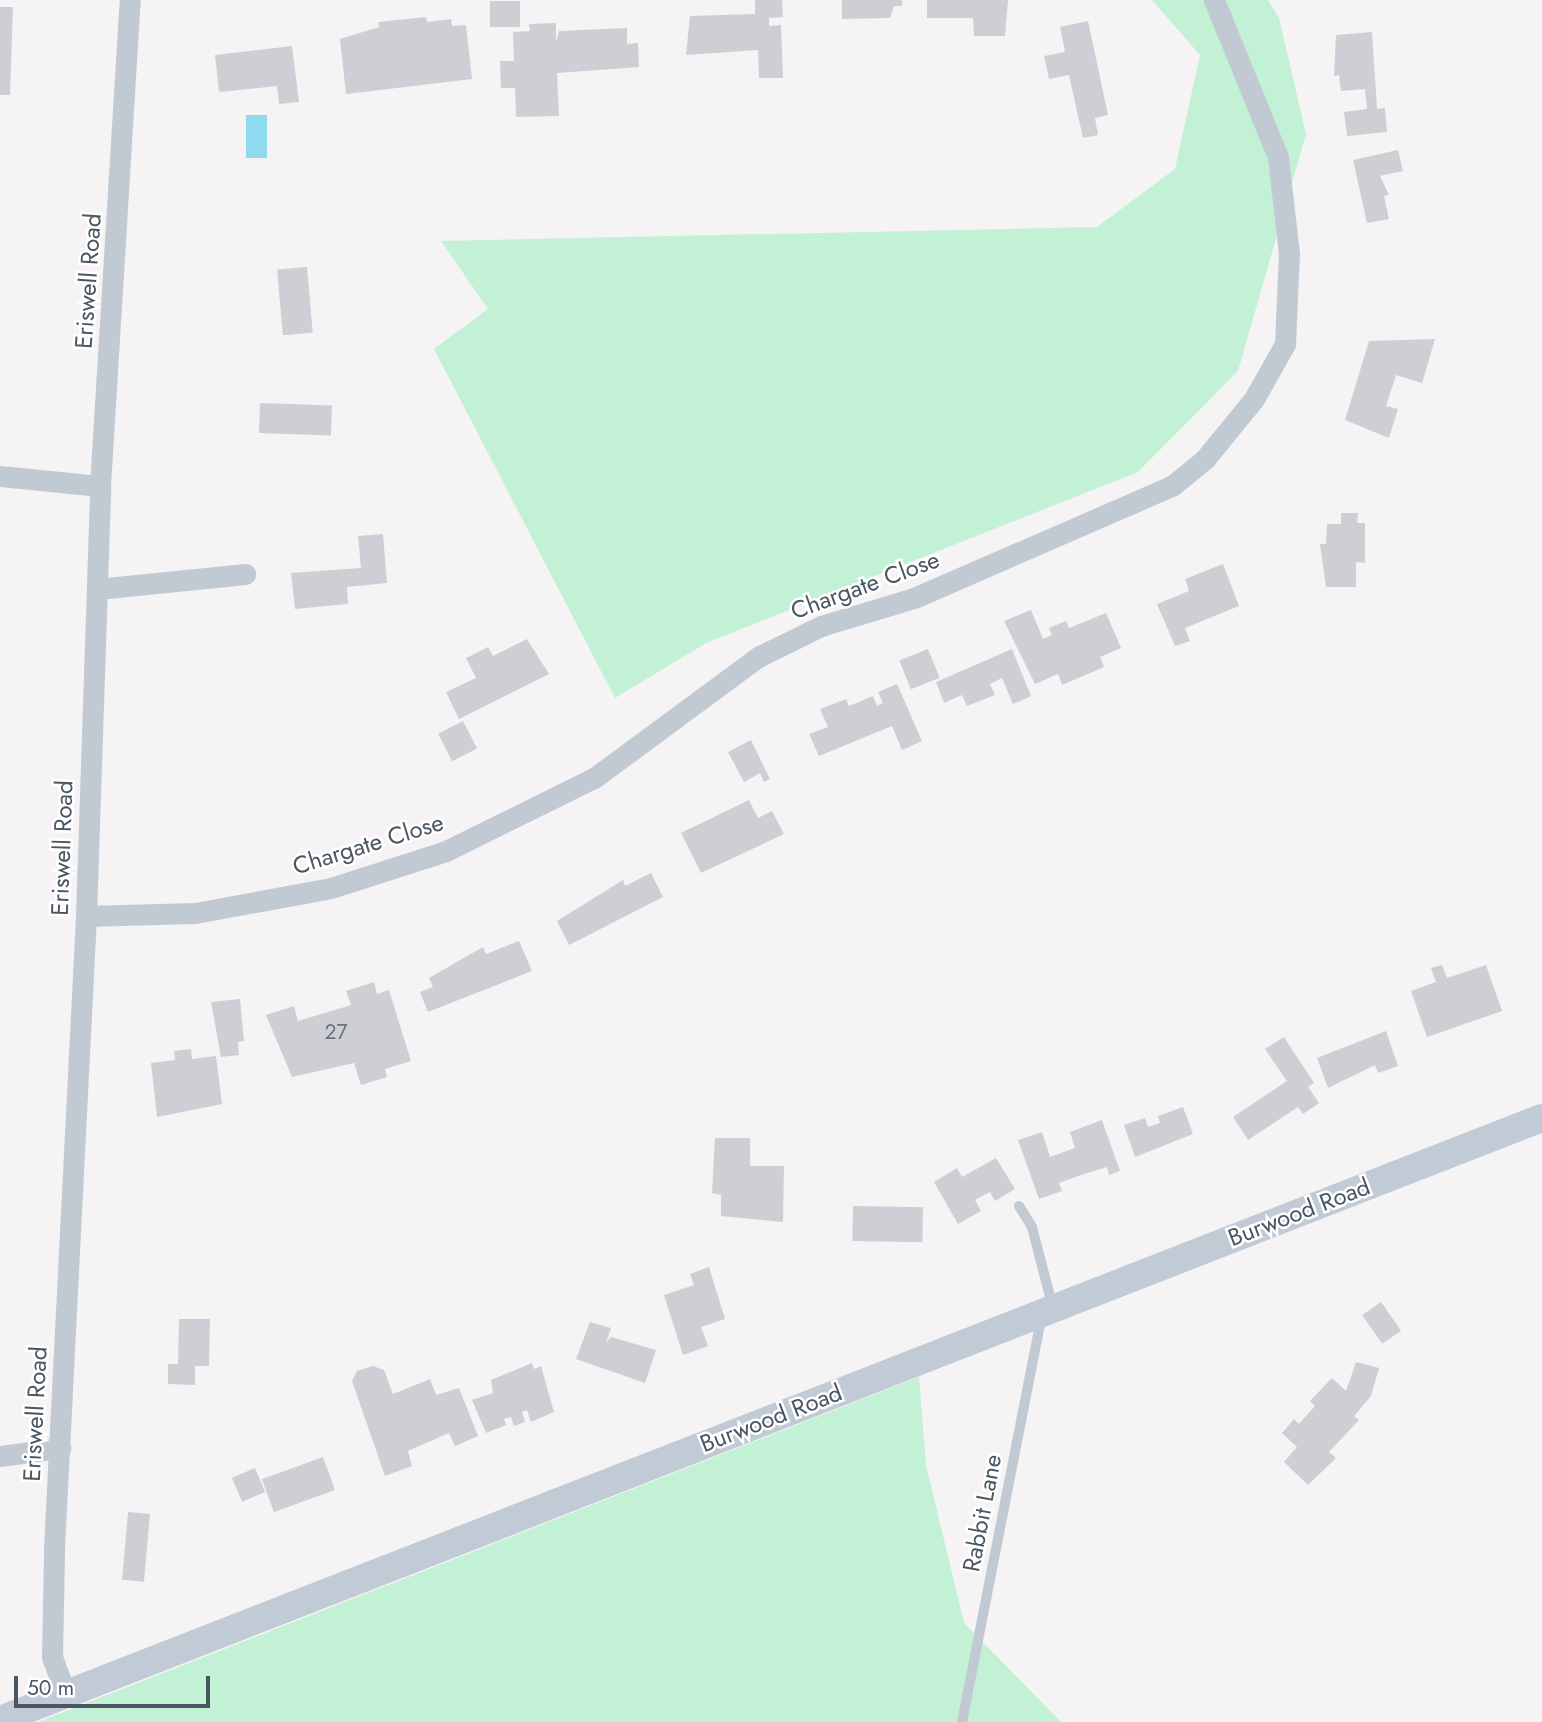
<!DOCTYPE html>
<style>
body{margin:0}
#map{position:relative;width:1542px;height:1722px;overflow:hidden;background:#f5f3f3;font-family:Jost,sans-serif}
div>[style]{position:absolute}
.green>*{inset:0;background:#c3f1d5}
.water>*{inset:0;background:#90daee;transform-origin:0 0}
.building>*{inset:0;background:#cdcfd5;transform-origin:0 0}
.lane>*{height:10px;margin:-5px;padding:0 5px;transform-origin:5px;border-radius:5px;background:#c1cad2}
.street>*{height:21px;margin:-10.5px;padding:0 10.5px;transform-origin:10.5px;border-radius:10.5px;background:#c1cad2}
.secondary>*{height:28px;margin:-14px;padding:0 14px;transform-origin:14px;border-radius:14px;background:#c1cbd6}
span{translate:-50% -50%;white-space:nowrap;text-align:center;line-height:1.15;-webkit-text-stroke:5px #fff;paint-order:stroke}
.number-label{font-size:21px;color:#6b747e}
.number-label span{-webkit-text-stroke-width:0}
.street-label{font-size:24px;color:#4a5661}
.scale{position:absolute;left:14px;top:1676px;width:196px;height:32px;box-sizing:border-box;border:4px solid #4a5661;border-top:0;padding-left:9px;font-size:21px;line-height:24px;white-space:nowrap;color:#4a5661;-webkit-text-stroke:5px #fff;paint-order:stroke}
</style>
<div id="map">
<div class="green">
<i style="clip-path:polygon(1152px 0,1268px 0,1279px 18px,1306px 134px,1238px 371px,1138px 472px,706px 643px,615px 698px,434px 349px,488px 309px,441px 241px,1097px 227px,1175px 169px,1200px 55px)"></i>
<i style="clip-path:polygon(919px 1377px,926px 1465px,964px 1623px,1061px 1722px,38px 1722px)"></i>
</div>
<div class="water">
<i style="left:246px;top:115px;width:21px;height:43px"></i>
</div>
<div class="building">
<i style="clip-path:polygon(755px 0,782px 0,783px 17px,769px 18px,769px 26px,781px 25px,783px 78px,759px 78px,758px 50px,686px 55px,690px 16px,755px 14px)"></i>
<i style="clip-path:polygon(842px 0,902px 0,902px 6px,894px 6px,890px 18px,842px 19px)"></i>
<i style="clip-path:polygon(927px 0,1008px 0,1005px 36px,974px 36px,973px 18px,927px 18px)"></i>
<i style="left:520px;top:1px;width:26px;height:30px;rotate:90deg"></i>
<i style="clip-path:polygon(0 7px,13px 7px,10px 95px,0 95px)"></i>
<i style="clip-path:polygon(426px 17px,427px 22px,451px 19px,452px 26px,466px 25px,472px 79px,346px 94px,340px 39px,379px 27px,378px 22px)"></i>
<i style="clip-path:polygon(1088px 21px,1108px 115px,1095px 118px,1098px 135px,1083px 138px,1069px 75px,1049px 79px,1044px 56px,1065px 52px,1060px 27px)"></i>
<i style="clip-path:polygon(556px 23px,556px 42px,559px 31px,627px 28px,627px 44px,638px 43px,639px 67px,557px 73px,559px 116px,516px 117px,515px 88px,501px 88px,500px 61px,514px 61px,513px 32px,530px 31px,529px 24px)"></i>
<i style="clip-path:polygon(1372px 32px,1377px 109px,1385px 108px,1387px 132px,1347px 136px,1344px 112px,1367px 109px,1365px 89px,1341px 91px,1339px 75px,1334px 76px,1336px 35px)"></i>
<i style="clip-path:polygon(292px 46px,299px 102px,279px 104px,277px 86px,219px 92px,215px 55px)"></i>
<i style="clip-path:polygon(1398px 150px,1403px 171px,1380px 176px,1389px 195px,1384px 196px,1389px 219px,1367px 223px,1353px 160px)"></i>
<i style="left:307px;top:267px;width:66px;height:30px;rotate:85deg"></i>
<i style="clip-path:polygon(1435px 339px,1422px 383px,1396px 375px,1386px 406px,1398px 409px,1389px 438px,1345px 420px,1369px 341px)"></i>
<i style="left:260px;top:403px;width:72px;height:30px;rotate:2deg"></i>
<i style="clip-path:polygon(1341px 513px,1358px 513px,1357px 523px,1365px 523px,1365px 563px,1356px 562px,1356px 587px,1326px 587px,1320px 544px,1326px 544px,1327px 524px,1341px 524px)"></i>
<i style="clip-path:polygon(383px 534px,387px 583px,347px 587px,348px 604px,295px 609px,291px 573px,361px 568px,358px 536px)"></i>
<i style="clip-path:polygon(1223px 564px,1239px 606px,1185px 628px,1190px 641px,1175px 646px,1157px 604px,1189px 591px,1185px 579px)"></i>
<i style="clip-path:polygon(1031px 610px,1043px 639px,1052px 635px,1049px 628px,1066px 621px,1069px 628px,1106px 613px,1121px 648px,1100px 657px,1104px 667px,1062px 685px,1058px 674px,1035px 684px,1004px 621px)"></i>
<i style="clip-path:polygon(527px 639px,549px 674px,459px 719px,446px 692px,476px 678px,466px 658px,488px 647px,493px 656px)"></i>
<i style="left:928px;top:649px;width:31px;height:31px;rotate:68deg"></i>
<i style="clip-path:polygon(1012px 649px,1031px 696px,1013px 704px,1002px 678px,990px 684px,995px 695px,967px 706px,962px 695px,944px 703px,936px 682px)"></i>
<i style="clip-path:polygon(897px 684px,922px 741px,902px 750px,892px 726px,819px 756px,809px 734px,828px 727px,820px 709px,846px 699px,849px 706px,873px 696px,877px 706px,883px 703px,878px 692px)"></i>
<i style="left:463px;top:721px;width:31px;height:28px;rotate:63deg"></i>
<i style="clip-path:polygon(751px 740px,770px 779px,764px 782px,760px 773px,744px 782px,728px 752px)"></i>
<i style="clip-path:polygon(749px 800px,758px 818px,772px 811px,784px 834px,701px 873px,681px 833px)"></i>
<i style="clip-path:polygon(651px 873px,663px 897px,569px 945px,557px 921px,623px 880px,625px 886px)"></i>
<i style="clip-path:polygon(519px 941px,532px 971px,428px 1012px,420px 992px,433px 987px,429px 978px,483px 947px,486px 954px)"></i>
<i style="clip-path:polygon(1442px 965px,1447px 978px,1486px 965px,1502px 1011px,1427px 1037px,1411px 991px,1436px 982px,1431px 968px)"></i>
<i style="clip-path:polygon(374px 982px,377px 994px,389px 990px,411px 1061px,385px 1069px,387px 1077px,361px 1085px,354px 1063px,292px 1077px,266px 1015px,294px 1006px,298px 1021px,351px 1005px,346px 991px)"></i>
<i style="clip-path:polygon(240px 999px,244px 1041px,238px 1042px,239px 1055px,221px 1057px,211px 1002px)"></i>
<i style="clip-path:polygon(1386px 1031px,1398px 1066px,1378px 1073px,1375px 1065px,1328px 1088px,1317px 1058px)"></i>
<i style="clip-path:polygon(1284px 1037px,1314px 1083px,1308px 1087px,1319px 1103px,1303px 1114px,1298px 1107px,1248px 1140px,1233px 1117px,1287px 1081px,1265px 1049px)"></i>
<i style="clip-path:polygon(191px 1049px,192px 1059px,216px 1056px,222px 1104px,157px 1117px,151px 1063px,175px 1060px,174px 1051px)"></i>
<i style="clip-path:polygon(1183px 1107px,1193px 1134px,1135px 1157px,1124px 1125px,1145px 1118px,1148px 1127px,1160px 1123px,1158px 1116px)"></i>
<i style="clip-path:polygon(1102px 1120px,1120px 1171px,1109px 1175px,1107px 1167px,1084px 1174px,1059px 1183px,1062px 1191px,1039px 1199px,1018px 1140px,1042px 1132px,1050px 1157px,1075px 1148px,1070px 1132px)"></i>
<i style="clip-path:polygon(715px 1138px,750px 1138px,750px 1166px,784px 1166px,783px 1222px,721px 1216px,721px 1195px,712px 1193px)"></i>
<i style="clip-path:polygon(996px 1158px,1015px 1189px,995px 1201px,990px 1192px,975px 1200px,981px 1211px,958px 1224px,934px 1182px,957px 1168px,962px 1177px)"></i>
<i style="left:853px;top:1206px;width:70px;height:35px;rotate:1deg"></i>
<i style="clip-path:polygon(709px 1267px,725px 1319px,701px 1327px,708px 1346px,683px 1355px,664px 1295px,694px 1285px,690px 1274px)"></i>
<i style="left:1381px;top:1302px;width:35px;height:23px;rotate:55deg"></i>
<i style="clip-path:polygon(179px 1319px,210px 1319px,209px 1366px,195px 1366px,195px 1385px,168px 1384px,168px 1364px,178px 1364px)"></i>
<i style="clip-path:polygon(590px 1322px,611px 1328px,606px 1343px,611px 1337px,656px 1350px,645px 1383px,576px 1359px)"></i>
<i style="clip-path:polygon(1356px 1362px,1379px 1368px,1371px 1396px,1354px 1416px,1359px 1420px,1329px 1452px,1336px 1458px,1308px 1485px,1284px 1462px,1297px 1447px,1282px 1433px,1294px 1419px,1299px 1424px,1315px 1406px,1310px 1401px,1332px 1378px,1346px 1391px)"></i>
<i style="clip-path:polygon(532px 1363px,534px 1369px,541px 1366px,554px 1412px,531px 1422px,527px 1410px,522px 1412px,525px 1422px,514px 1426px,511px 1417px,504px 1419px,506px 1425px,486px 1433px,472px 1400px,493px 1393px,491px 1380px)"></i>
<i style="clip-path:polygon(373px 1366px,384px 1370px,393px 1394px,430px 1379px,436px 1395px,459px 1388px,478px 1436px,455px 1446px,449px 1433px,408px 1451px,412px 1466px,385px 1476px,352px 1381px,357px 1371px)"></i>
<i style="left:323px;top:1457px;width:35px;height:65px;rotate:70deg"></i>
<i style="left:255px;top:1468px;width:26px;height:25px;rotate:67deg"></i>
<i style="left:128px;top:1512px;width:22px;height:68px;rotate:5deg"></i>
</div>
<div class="lane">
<i style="left:1019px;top:1206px;width:25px;rotate:58deg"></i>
<i style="left:1032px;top:1227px;width:84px;rotate:75.5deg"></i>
<i style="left:962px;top:1722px;width:412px;rotate:-78.9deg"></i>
</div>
<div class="street">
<i style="left:0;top:476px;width:100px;rotate:5.7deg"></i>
<i style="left:97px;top:589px;width:149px;rotate:-5.8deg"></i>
<i style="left:86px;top:916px;width:109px;rotate:-1.6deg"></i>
<i style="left:195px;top:913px;width:138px;rotate:-10.4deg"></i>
<i style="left:331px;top:888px;width:121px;rotate:-17.8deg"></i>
<i style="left:446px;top:851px;width:165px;rotate:-26.3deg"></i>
<i style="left:594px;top:778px;width:204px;rotate:-36.4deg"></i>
<i style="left:758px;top:657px;width:70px;rotate:-26.2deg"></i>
<i style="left:821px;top:626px;width:97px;rotate:-16.8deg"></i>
<i style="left:914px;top:598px;width:281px;rotate:-23.5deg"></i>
<i style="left:1172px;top:486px;width:43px;rotate:-39.3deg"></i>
<i style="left:1205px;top:459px;width:77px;rotate:-50.8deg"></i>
<i style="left:1254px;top:399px;width:63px;rotate:-60.6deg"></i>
<i style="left:1285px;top:344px;width:90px;rotate:-87.5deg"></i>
<i style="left:1289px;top:254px;width:98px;rotate:-96.5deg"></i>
<i style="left:1278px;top:157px;width:170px;rotate:-112.2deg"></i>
<i style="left:0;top:1456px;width:61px;rotate:-7.6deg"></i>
<i style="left:66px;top:1695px;width:40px;rotate:-110.2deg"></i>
<i style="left:52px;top:1657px;width:109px;rotate:-88.9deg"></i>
<i style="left:54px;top:1548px;width:633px;rotate:-87.1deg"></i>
<i style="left:86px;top:916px;width:430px;rotate:-88.1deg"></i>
<i style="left:100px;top:486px;width:487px;rotate:-86.5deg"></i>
</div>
<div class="secondary">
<i style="left:0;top:1720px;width:1655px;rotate:-21.33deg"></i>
</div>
<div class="number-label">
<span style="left:336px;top:1032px">27</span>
</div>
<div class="street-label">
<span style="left:88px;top:281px;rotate:-86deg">Eriswell Road</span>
<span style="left:865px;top:585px;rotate:-20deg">Chargate Close</span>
<span style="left:368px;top:844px;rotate:-17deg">Chargate Close</span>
<span style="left:62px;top:848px;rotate:-88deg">Eriswell Road</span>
<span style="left:1299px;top:1212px;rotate:-21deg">Burwood Road</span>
<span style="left:35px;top:1414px;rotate:-87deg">Eriswell Road</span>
<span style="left:771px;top:1418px;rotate:-21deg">Burwood Road</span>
<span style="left:982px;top:1513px;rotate:-79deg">Rabbit Lane</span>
</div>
<div class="scale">50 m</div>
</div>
